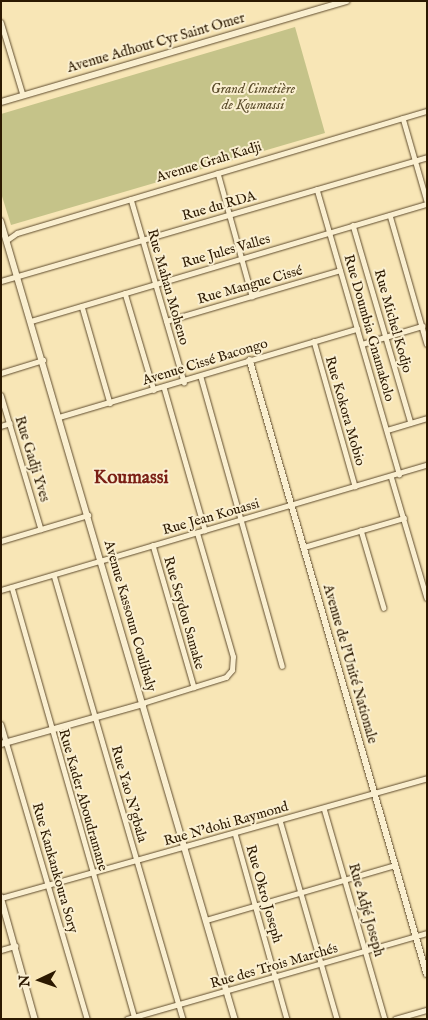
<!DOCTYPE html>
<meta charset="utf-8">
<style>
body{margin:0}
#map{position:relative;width:428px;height:1020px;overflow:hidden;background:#f8e6b6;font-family:"IM FELL English",serif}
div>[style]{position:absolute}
.green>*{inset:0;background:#c5c389}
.roads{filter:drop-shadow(0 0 1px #5f4c2e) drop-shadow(0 0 1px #5f4c2e)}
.minor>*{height:4.5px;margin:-2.25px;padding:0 2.25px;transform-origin:2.25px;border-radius:2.25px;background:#faefd0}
.tertiary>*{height:5.5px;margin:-2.75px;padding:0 2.75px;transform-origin:2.75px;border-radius:2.75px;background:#faefd0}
span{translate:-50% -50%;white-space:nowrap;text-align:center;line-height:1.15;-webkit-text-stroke:4px #faefd0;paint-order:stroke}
.street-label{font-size:14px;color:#2c1901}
.park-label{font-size:14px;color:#5a4c2a;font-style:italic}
.district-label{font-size:19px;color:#7a1f14;font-weight:700}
.frame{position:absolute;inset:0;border:2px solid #2c1901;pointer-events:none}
.north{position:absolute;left:15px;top:955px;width:50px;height:50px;-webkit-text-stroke:4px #faefd0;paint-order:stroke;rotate:267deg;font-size:14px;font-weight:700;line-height:20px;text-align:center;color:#2c1901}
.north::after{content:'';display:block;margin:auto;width:18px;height:22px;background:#2c1901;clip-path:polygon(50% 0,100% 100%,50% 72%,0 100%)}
</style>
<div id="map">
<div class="green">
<i style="clip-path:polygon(295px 27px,325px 133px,11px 225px,1px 193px,1px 114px)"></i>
</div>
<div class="roads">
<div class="minor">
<i style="left:1px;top:22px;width:76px;rotate:73.2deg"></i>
<i style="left:403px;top:118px;width:86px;rotate:73.9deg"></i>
<i style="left:218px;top:173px;width:128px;rotate:74.5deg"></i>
<i style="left:317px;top:189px;width:297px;rotate:73.9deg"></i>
<i style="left:131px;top:199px;width:191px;rotate:73.8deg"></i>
<i style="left:390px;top:215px;width:134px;rotate:74deg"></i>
<i style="left:353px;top:225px;width:206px;rotate:73.7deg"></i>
<i style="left:7px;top:240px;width:12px;rotate:-35deg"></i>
<i style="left:17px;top:233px;width:428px;rotate:-16.6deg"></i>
<i style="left:1px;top:281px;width:444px;rotate:-16.2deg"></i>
<i style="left:125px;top:293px;width:101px;rotate:73.4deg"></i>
<i style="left:82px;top:306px;width:101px;rotate:73.9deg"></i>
<i style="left:31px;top:321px;width:413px;rotate:-16.5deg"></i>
<i style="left:166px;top:321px;width:181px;rotate:-16.3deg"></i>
<i style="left:314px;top:341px;width:151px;rotate:74.2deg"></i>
<i style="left:362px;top:344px;width:63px;rotate:-16.7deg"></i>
<i style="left:1px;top:373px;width:44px;rotate:-17.2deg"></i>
<i style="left:201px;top:377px;width:300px;rotate:74.3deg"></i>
<i style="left:164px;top:387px;width:149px;rotate:74deg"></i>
<i style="left:1px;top:395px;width:140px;rotate:73.4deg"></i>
<i style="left:59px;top:417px;width:311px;rotate:-16.5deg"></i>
<i style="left:1px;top:426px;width:9px;rotate:-18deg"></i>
<i style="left:387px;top:430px;width:42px;rotate:-16.7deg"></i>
<i style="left:391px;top:476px;width:127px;rotate:73.6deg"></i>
<i style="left:361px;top:530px;width:81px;rotate:73.6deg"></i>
<i style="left:1px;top:541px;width:91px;rotate:-16.6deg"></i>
<i style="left:153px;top:545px;width:148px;rotate:73.9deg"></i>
<i style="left:304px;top:547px;width:104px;rotate:-16.2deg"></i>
<i style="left:54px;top:575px;width:462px;rotate:73.8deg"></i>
<i style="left:12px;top:587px;width:449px;rotate:74.1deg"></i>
<i style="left:1px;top:590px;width:444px;rotate:-16.4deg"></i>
<i style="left:143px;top:703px;width:87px;rotate:-17.4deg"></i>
<i style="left:226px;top:677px;width:9px;rotate:-49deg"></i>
<i style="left:232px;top:670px;width:13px;rotate:-86deg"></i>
<i style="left:233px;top:657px;width:129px;rotate:-106.2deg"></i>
<i style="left:1px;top:724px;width:307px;rotate:73.7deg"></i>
<i style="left:324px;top:808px;width:220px;rotate:73.9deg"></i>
<i style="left:280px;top:820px;width:207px;rotate:74deg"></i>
<i style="left:235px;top:833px;width:193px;rotate:74.4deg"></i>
<i style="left:1px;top:898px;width:443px;rotate:-15.7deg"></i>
<i style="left:206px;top:920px;width:197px;rotate:-16.2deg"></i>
<i style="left:1px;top:950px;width:15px;rotate:-16deg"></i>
<i style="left:127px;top:1019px;width:312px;rotate:-16deg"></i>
<i style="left:395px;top:1019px;width:33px;rotate:-16deg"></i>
</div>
<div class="tertiary">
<i style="left:1px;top:102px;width:360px;rotate:-16.3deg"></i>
<i style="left:1px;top:221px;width:832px;rotate:73.66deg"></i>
<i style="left:250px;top:360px;width:639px;rotate:73.92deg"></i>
<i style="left:1px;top:744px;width:148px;rotate:-15.7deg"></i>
<i style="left:1px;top:897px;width:127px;rotate:74.4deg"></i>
</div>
</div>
<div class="street-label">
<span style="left:156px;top:43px;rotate:-16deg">Avenue Adhout Cyr Saint Omer</span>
<span style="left:209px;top:162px;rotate:-17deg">Avenue Grah Kadji</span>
<span style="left:219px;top:206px;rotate:-16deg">Rue du RDA</span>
<span style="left:226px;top:251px;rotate:-16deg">Rue Jules Valles</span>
<span style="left:250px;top:285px;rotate:-16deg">Rue Mangue Cissé</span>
<span style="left:168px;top:287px;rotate:74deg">Rue Mahan Moheno</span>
<span style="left:393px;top:321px;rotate:74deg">Rue Michel Kodjo</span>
<span style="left:369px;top:328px;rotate:74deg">Rue Doumbia Gnamakolo</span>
<span style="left:205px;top:362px;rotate:-17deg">Avenue Cissé Bacongo</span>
<span style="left:345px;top:411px;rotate:74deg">Rue Kokora Mobio</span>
<span style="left:32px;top:459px;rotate:73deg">Rue Gadji Yves</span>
<span style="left:211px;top:517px;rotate:-16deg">Rue Jean Kouassi</span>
<span style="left:184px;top:613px;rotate:74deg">Rue Seydou Samake</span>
<span style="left:130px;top:616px;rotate:74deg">Avenue Kassoum Coulibaly</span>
<span style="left:350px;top:664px;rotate:74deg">Avenue de l'Unité Nationale</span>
<span style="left:129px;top:794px;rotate:74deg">Rue Yao N'gbala</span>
<span style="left:83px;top:800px;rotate:74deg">Rue Kader Aboudramane</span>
<span style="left:226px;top:824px;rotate:-16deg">Rue N'dohi Raymond</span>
<span style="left:55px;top:868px;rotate:74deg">Rue Kankankoura Sory</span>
<span style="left:264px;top:894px;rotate:74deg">Rue Okro Joseph</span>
<span style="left:366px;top:910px;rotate:74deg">Rue Adjé Joseph</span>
<span style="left:274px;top:966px;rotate:-16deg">Rue des Trois Marchés</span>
</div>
<div class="park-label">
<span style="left:253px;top:97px">Grand Cimetière<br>de Koumassi</span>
</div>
<div class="district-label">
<span style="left:131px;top:479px">Koumassi</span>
</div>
<div class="frame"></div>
<div class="north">N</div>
</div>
